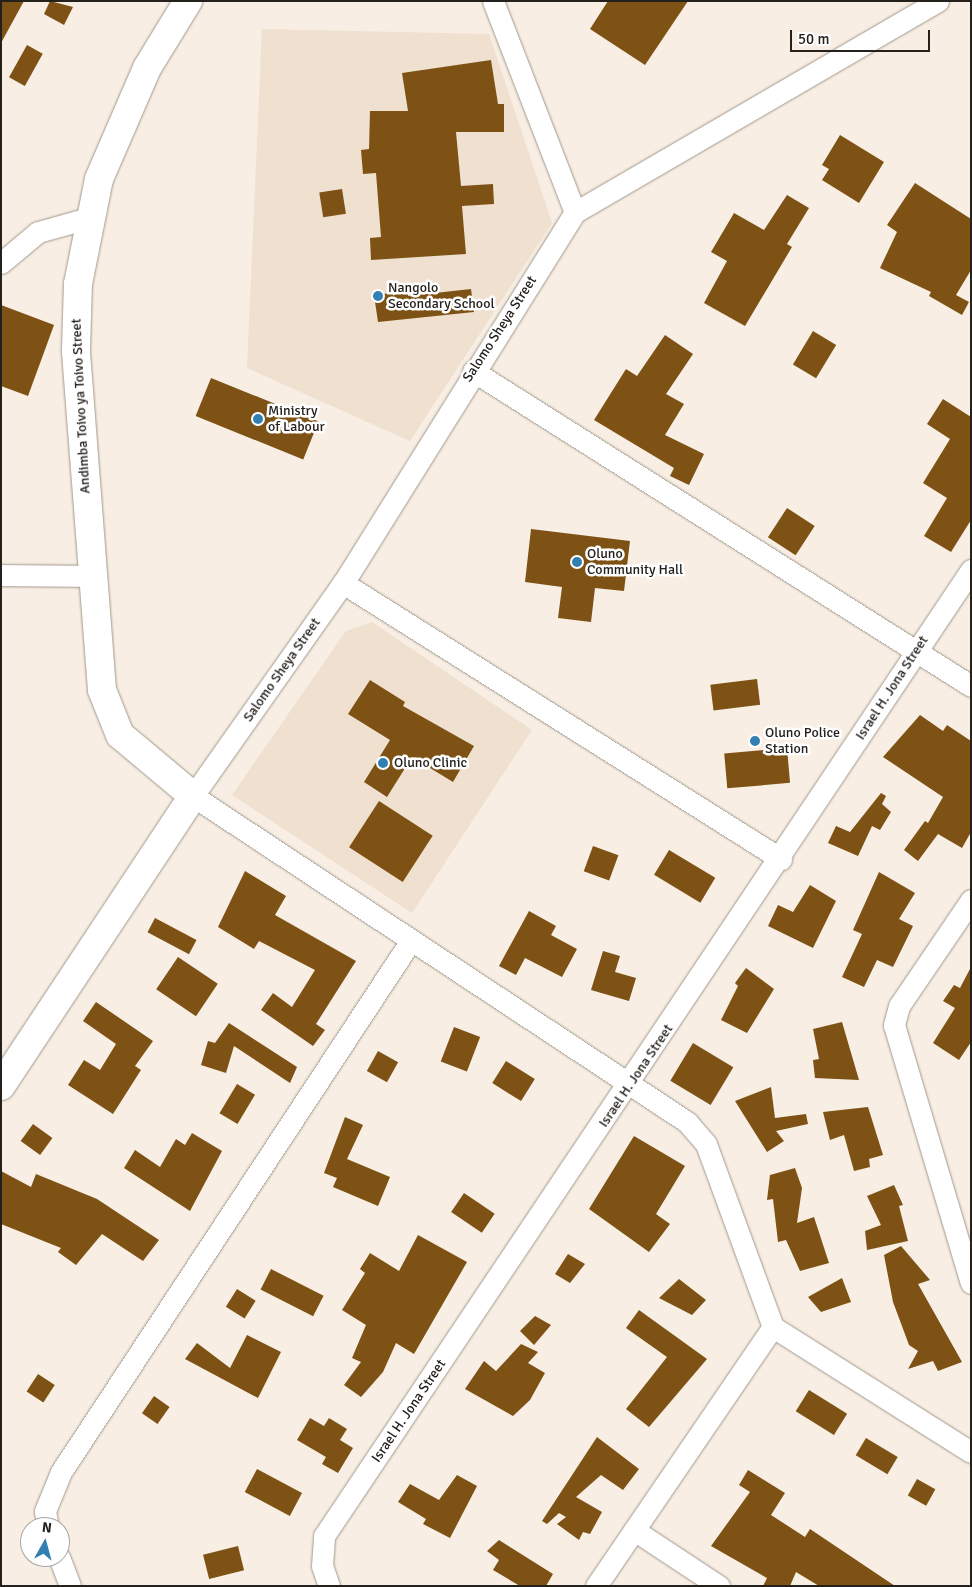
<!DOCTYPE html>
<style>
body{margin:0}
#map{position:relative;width:972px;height:1587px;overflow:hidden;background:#f8eee3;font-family:Signika,sans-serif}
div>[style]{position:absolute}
.built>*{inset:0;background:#efe0cf}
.building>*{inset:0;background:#7d5214;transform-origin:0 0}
.roads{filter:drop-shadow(0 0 1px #a1988e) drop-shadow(0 0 1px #a1988e)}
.street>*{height:21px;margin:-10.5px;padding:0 10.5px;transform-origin:10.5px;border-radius:10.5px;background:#fff}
.secondary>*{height:28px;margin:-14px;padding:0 14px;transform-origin:14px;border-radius:14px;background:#fff}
.dots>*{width:14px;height:14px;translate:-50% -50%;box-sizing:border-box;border:2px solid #fff;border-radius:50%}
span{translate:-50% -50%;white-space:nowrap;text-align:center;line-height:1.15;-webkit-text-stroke:5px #fff;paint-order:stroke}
.poi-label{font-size:14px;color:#24211d}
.left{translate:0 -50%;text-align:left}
.street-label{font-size:14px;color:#24211d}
.frame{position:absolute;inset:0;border:2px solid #24211d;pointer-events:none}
.north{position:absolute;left:20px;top:1517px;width:50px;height:50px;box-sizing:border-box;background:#fff;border:1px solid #a7a6a5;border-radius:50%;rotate:7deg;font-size:14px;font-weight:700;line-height:20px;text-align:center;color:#24211d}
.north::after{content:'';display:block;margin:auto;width:18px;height:22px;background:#3280b2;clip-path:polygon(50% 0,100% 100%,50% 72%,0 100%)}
.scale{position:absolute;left:790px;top:30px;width:140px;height:22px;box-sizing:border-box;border:2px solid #24211d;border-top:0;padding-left:6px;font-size:15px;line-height:18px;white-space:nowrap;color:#24211d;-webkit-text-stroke:4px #fff;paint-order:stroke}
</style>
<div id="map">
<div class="built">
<i style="clip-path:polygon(262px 29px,489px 34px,552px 223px,410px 441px,247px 368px)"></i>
<i style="clip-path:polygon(372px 622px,532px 730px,412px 913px,232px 795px,346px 631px)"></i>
</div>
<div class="building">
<i style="clip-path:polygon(1px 1px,24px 1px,1px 43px)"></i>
<i style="clip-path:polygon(50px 1px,73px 7px,64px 25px,44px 14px)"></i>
<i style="clip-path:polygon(608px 1px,688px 1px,645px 65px,590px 29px)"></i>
<i style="left:27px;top:45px;width:18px;height:37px;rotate:29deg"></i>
<i style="clip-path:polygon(491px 60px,498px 104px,504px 104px,504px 132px,456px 132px,461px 186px,493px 184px,494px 204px,462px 206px,466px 254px,371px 260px,370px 238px,381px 237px,376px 173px,363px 174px,361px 150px,369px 149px,370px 111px,408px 111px,402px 73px)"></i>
<i style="clip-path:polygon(840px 135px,884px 162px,859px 203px,822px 180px,829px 169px,822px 165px)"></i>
<i style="clip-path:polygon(915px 183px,971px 219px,971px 270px,956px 295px,969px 302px,962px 315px,929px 296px,931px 292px,880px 268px,897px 232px,887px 225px)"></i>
<i style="left:342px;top:189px;width:25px;height:23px;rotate:81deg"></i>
<i style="clip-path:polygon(787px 195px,809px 208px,787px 244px,792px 247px,745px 326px,704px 303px,727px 261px,711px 252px,734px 213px,764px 230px)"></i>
<i style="clip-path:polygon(471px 289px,474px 312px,378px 322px,374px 295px,408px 291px,408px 296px)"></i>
<i style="clip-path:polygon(1px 305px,54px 325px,28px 396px,1px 386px)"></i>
<i style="left:813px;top:331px;width:27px;height:39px;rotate:31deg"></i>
<i style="clip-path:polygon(665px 335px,693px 354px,666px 394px,684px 404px,665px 435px,704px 454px,689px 485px,670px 476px,674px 468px,594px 420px,626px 369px,637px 376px)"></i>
<i style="left:211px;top:378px;width:116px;height:41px;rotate:22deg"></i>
<i style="clip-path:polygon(943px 399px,971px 417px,971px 520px,951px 552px,924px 536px,947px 498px,923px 483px,950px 439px,927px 424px)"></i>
<i style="left:787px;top:508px;width:33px;height:35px;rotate:33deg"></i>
<i style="clip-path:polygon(531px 529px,630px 541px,624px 591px,595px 588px,591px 622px,558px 618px,562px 587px,525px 582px)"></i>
<i style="left:757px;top:679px;width:26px;height:47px;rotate:83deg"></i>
<i style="clip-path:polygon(370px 680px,405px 702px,403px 706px,474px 746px,453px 782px,412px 757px,387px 797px,364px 782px,390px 740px,348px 714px)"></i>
<i style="clip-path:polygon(920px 715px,943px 731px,947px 725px,971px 741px,971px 832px,962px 848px,938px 834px,918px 861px,904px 850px,925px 821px,928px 823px,943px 797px,883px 757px)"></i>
<i style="left:787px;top:748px;width:35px;height:63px;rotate:85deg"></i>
<i style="clip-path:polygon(881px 793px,886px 796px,882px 804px,891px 812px,880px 830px,872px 826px,858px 856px,828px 843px,836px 826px,850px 832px)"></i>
<i style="left:379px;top:801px;width:64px;height:55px;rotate:33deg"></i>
<i style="left:593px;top:846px;width:27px;height:27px;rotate:20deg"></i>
<i style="left:669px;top:850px;width:54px;height:29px;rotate:31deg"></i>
<i style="clip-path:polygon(245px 871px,286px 896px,275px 915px,356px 961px,316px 1024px,325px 1030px,313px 1046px,261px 1010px,273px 993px,292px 1007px,315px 970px,259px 941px,254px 949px,218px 927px)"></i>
<i style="clip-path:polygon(879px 872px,915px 893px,899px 919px,913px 926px,893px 967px,877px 960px,864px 987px,842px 977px,862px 934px,853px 930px)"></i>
<i style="clip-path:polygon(810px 885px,836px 901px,813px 948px,768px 926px,778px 905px,793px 912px)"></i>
<i style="clip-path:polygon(529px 911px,556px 926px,551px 935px,577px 949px,562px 977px,525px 958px,516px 975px,499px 966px)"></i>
<i style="left:155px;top:918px;width:47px;height:16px;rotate:28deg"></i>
<i style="clip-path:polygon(603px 951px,620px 956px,615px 972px,636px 978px,629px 1001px,591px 990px)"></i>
<i style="left:178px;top:957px;width:48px;height:39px;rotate:34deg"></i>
<i style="clip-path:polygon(971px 967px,971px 1042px,959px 1060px,933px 1043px,955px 1008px,943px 1001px,954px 985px,960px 988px)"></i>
<i style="clip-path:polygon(746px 968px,774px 989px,747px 1033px,721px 1020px,738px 986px,735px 983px)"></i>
<i style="clip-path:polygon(96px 1002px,153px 1041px,135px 1066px,141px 1070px,113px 1114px,68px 1085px,84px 1060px,100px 1070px,116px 1044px,83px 1021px)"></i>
<i style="clip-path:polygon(842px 1022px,859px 1080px,815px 1078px,813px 1060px,819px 1059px,813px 1029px)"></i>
<i style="clip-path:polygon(229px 1023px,297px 1067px,290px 1083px,234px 1046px,226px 1073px,201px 1065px,208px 1041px,215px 1043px)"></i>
<i style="left:454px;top:1027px;width:28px;height:37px;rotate:21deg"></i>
<i style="left:693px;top:1043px;width:47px;height:44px;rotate:31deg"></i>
<i style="left:378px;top:1051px;width:23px;height:23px;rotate:29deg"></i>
<i style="left:506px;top:1061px;width:34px;height:26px;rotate:32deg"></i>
<i style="left:237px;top:1084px;width:21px;height:34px;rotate:31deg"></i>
<i style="clip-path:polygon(771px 1087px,775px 1118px,806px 1114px,808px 1124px,776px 1131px,784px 1141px,767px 1152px,735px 1101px)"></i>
<i style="clip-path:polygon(868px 1107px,883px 1155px,869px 1159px,870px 1167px,854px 1171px,844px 1135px,830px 1140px,823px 1112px)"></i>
<i style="clip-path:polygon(345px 1117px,363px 1125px,347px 1159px,390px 1177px,378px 1206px,333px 1187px,337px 1178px,324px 1173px)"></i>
<i style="left:33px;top:1124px;width:24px;height:21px;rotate:36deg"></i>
<i style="clip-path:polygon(192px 1133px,222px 1151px,190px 1211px,124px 1168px,135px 1150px,160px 1167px,176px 1139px,185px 1145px)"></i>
<i style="clip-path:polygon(634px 1136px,685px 1166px,656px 1214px,670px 1224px,649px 1252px,589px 1209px)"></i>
<i style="clip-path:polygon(795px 1168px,802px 1188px,797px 1223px,814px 1217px,829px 1263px,800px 1271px,786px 1240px,778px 1242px,773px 1199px,767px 1200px,770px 1175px)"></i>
<i style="clip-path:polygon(1px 1171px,31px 1187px,36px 1174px,97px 1199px,159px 1240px,143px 1261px,102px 1234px,76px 1265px,58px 1252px,61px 1248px,1px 1224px)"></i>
<i style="clip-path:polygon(894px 1185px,903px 1205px,899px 1206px,908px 1241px,867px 1250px,865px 1231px,881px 1225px,867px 1196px)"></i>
<i style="left:464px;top:1193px;width:37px;height:23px;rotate:34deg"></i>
<i style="clip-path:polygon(418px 1235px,467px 1262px,414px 1354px,396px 1343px,383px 1372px,361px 1397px,344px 1385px,361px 1362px,352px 1358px,366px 1325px,342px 1310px,365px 1273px,360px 1269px,370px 1253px,399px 1271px)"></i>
<i style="clip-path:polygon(901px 1246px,930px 1280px,918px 1284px,962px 1362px,938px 1371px,933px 1361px,908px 1369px,918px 1351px,909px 1345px,893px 1302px,884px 1255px)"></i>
<i style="clip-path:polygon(568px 1254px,585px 1264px,570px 1283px,555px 1274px)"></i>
<i style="left:271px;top:1269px;width:59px;height:23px;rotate:27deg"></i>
<i style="clip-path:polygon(842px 1278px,851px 1302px,821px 1312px,808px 1297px)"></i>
<i style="clip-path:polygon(679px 1279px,706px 1300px,692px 1315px,659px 1298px)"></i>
<i style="left:237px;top:1289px;width:22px;height:21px;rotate:32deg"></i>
<i style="clip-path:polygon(639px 1310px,707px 1359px,649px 1427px,626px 1409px,667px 1357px,626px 1328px)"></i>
<i style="clip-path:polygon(535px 1316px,551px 1325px,534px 1345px,520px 1331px)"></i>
<i style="clip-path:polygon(247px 1335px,281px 1352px,258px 1398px,185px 1359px,197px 1343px,230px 1368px)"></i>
<i style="clip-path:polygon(521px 1344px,538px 1352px,528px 1363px,545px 1373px,530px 1400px,513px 1416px,465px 1389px,484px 1361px,496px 1371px)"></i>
<i style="left:38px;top:1374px;width:20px;height:21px;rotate:33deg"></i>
<i style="left:809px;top:1390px;width:45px;height:25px;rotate:32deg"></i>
<i style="left:154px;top:1396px;width:19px;height:21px;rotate:35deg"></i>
<i style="clip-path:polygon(310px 1418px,324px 1426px,329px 1418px,347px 1429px,340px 1440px,353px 1448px,338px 1473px,322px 1464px,326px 1457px,297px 1440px)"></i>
<i style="clip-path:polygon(597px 1437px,639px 1469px,623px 1490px,601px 1475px,576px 1497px,602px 1512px,590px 1534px,583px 1532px,579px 1540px,557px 1524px,566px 1517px,559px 1513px,547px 1524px,542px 1521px)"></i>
<i style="left:866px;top:1438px;width:37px;height:20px;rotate:31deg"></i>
<i style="left:257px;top:1469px;width:51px;height:26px;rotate:28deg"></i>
<i style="clip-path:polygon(748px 1470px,785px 1493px,771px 1515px,805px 1537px,810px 1529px,895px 1586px,819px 1586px,796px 1572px,790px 1586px,763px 1586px,767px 1578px,711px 1546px,750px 1492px,739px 1485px)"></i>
<i style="clip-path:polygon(457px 1475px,477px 1486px,450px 1538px,423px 1524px,426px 1519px,398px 1502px,410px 1484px,439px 1500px)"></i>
<i style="left:917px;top:1479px;width:21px;height:19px;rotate:29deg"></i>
<i style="clip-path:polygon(499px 1540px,553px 1574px,546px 1586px,520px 1586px,493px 1570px,499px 1560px,487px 1551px)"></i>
<i style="left:238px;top:1546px;width:25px;height:36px;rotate:76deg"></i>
</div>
<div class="roads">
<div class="street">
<i style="left:493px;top:1px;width:226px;rotate:68.8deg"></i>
<i style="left:938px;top:1px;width:420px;rotate:149.8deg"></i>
<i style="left:575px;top:212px;width:438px;rotate:122deg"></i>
<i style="left:343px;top:583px;width:261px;rotate:125.2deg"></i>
<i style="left:193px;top:796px;width:592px;rotate:33.42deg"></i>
<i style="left:687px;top:1122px;width:29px;rotate:49deg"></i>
<i style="left:706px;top:1144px;width:195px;rotate:69.9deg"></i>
<i style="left:773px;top:1327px;width:234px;rotate:32.3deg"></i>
<i style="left:1px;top:263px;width:48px;rotate:-40deg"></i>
<i style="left:38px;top:232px;width:52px;rotate:-15.6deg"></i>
<i style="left:473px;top:371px;width:589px;rotate:32.31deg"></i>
<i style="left:1px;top:575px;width:89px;rotate:0.6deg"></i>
<i style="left:343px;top:583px;width:518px;rotate:32.22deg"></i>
<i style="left:971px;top:900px;width:128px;rotate:124.2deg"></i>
<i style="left:899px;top:1006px;width:20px;rotate:105deg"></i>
<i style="left:894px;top:1025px;width:269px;rotate:73.4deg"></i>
<i style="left:48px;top:1527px;width:16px;rotate:-101deg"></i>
<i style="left:45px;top:1511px;width:42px;rotate:-67.7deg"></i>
<i style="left:61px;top:1472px;width:635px;rotate:-56.64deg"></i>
<i style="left:634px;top:1530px;width:102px;rotate:33.4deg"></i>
<i style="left:59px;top:1557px;width:31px;rotate:69deg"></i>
<i style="left:329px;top:1586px;width:21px;rotate:-109deg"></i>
<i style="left:322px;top:1566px;width:30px;rotate:-86deg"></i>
<i style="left:324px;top:1536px;width:1163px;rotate:-56.19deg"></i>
<i style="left:596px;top:1586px;width:314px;rotate:-55.7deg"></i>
</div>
<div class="secondary">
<i style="left:1px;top:1086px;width:348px;rotate:-56.5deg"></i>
<i style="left:193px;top:796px;width:95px;rotate:-140.1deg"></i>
<i style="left:120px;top:735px;width:48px;rotate:-111.8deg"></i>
<i style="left:102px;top:690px;width:341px;rotate:-94.4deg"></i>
<i style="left:76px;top:350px;width:66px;rotate:-88.3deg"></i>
<i style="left:78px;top:284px;width:107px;rotate:-78.7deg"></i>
<i style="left:99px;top:179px;width:121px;rotate:-66.6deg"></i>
<i style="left:147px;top:68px;width:79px;rotate:-58.5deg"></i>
</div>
</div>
<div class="dots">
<i style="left:378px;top:296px;background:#3280b2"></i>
<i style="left:258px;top:419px;background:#3280b2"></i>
<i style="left:577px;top:562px;background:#3280b2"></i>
<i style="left:755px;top:741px;background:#3280b2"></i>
<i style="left:383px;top:763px;background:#3280b2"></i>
</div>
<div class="poi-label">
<span class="left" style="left:388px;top:296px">Nangolo<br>Secondary School</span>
<span class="left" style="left:268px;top:419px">Ministry<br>of Labour</span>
<span class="left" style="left:587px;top:562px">Oluno<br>Community Hall</span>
<span class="left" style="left:765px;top:741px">Oluno Police<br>Station</span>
<span class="left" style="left:394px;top:763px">Oluno Clinic</span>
</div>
<div class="street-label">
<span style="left:500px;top:329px;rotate:-57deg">Salomo Sheya Street</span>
<span style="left:81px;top:406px;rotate:-93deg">Andimba Toivo ya Toivo Street</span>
<span style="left:282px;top:670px;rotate:-55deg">Salomo Sheya Street</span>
<span style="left:892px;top:688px;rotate:-57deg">Israel H. Jona Street</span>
<span style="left:636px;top:1076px;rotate:-56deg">Israel H. Jona Street</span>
<span style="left:409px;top:1411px;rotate:-56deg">Israel H. Jona Street</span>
</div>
<div class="frame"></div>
<div class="north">N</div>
<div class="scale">50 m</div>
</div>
